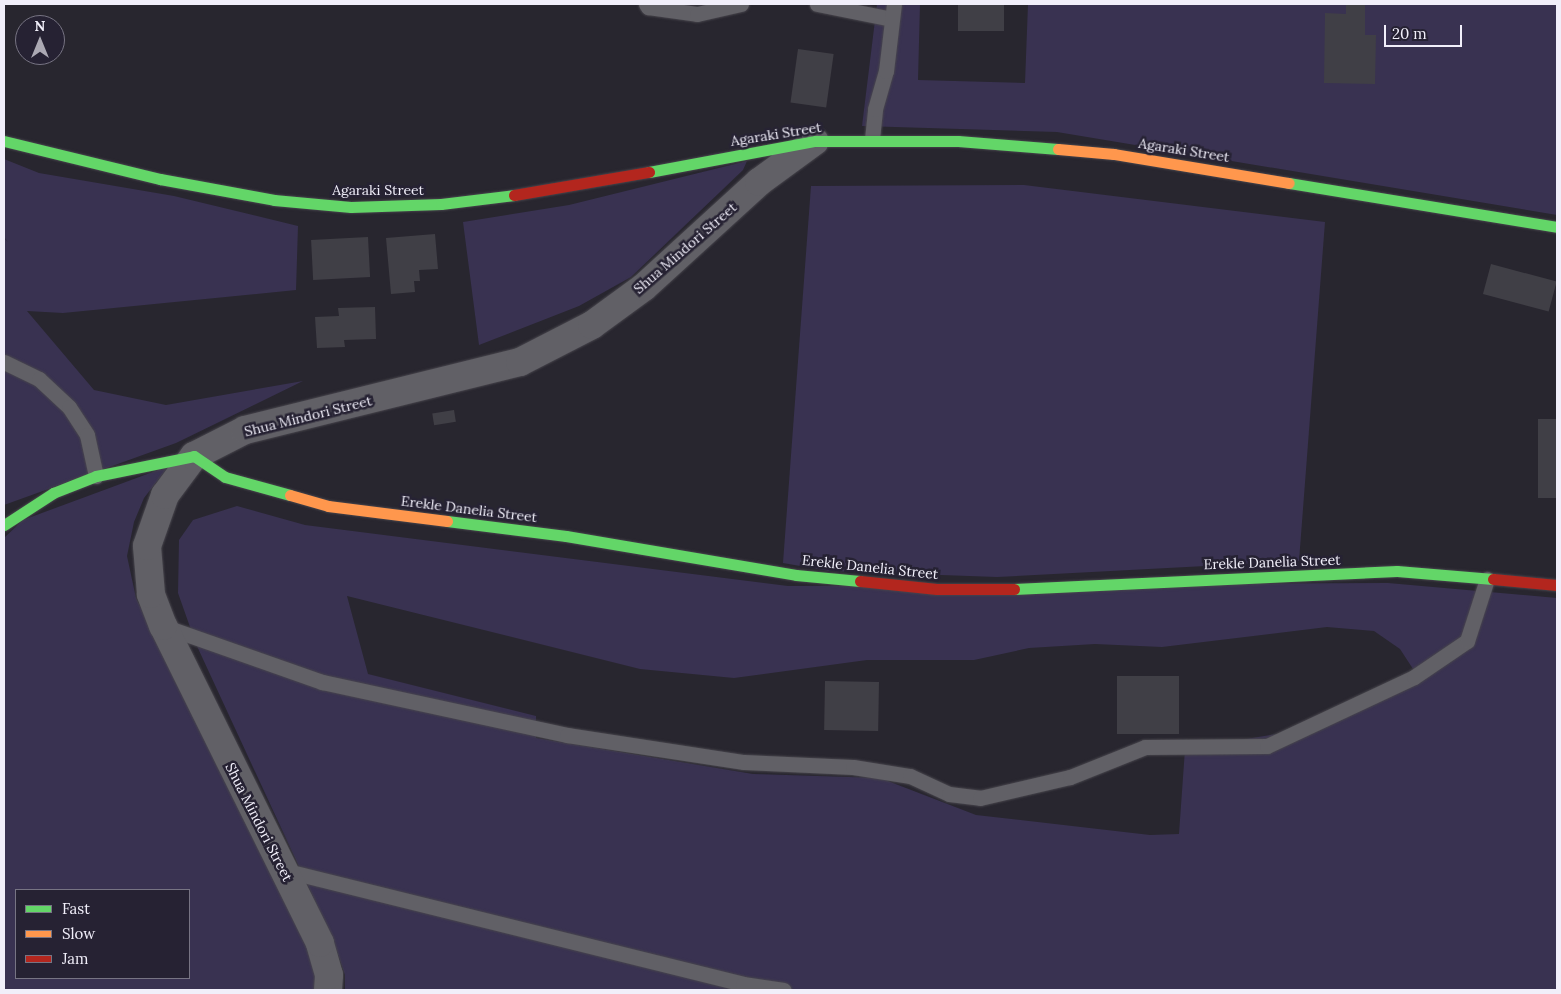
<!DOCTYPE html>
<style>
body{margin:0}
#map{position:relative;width:1561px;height:994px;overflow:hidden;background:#28262f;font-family:Lora,serif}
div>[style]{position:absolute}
.green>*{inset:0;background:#393251}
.building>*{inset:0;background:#403f46;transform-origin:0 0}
.roads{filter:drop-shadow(0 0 1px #47454c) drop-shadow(0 0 1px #47454c)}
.lane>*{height:15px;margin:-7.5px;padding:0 7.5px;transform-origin:7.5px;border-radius:7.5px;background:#616066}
.street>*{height:28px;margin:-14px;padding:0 14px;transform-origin:14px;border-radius:14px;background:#616066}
.fast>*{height:11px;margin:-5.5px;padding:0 5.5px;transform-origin:5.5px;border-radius:5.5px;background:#63d668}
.slow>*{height:11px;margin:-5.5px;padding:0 5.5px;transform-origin:5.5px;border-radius:5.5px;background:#ff974d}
.jam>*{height:11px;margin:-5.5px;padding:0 5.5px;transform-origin:5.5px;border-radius:5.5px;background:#b3261e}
span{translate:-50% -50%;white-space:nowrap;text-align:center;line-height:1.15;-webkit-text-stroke:5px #262233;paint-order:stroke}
.street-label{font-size:14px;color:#f1effa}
.frame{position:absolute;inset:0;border:5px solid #f1effa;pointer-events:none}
.legend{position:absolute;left:15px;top:889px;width:175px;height:90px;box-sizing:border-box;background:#262233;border:1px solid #777483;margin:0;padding:6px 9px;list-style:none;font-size:15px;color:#f1effa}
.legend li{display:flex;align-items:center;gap:10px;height:25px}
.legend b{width:25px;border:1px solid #777483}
.north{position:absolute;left:15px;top:15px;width:50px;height:50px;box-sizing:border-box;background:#262233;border:1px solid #777483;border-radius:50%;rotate:0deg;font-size:14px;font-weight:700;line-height:20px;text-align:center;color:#f1effa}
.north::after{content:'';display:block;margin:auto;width:18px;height:22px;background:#aba9b3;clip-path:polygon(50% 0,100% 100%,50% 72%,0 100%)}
.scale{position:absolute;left:1384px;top:25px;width:78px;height:22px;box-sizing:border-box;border:2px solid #f1effa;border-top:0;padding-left:6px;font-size:15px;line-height:18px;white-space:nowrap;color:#f1effa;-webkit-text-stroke:4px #262233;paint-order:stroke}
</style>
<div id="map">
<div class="green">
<i style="clip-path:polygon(877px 4px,920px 4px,918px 80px,1025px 83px,1028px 4px,1557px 4px,1557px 215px,1057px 132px,862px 126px)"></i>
<i style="clip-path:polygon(4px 159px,39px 173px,174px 196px,298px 226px,296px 290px,63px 313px,27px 311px,94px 390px,166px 405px,303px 381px,176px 443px,4px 505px,4px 238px,8px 242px,4px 237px)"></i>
<i style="clip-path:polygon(747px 161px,743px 170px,631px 277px,579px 306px,479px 345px,463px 222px,569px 205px)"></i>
<i style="clip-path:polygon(1024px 185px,1325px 222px,1299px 561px,997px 577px,829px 571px,783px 563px,811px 186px)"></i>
<i style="clip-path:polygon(evenodd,169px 466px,144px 498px,134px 522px,127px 556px,136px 598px,305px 937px,317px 966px,317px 990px,4px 990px,4px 538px,23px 520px,169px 466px,16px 890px,189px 890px,189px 978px,16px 978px,16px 890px)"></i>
<i style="clip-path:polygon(evenodd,237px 506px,305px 525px,788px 586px,1388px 583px,1557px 598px,1557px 990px,345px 990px,345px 975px,333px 940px,196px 644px,178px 593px,179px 540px,193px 520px,237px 506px,347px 596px,640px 669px,734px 678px,867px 660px,974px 660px,1029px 648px,1095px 644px,1162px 647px,1327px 627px,1374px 631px,1400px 649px,1415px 672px,1295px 731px,1185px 749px,1179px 834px,1150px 835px,976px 815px,880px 778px,753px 774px,536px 738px,536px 716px,368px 674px,347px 596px)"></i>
</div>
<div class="building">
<i style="left:958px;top:4px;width:46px;height:27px"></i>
<i style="clip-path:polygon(1346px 4px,1365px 5px,1365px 35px,1376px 35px,1375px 84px,1324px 83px,1325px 13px,1346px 14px)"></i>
<i style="left:798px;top:49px;width:36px;height:54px;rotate:8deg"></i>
<i style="clip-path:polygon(435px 234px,438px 269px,419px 270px,420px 281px,414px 281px,415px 292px,391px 294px,386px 238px)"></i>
<i style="left:368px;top:237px;width:40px;height:57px;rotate:87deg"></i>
<i style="left:1491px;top:264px;width:68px;height:31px;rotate:15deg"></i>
<i style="clip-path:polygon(375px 307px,376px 339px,344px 340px,345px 347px,317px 348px,315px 317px,339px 316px,338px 308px)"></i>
<i style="left:454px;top:410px;width:12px;height:22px;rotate:81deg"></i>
<i style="left:1538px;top:419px;width:19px;height:79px"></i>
<i style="left:1117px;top:676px;width:62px;height:58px"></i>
<i style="left:825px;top:681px;width:54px;height:49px;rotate:1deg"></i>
</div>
<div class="roads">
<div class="lane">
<i style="left:646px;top:4px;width:4px;rotate:56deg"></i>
<i style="left:648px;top:7px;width:49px;rotate:8.1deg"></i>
<i style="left:697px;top:14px;width:45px;rotate:-12.8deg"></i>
<i style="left:817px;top:4px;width:76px;rotate:11.3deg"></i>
<i style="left:872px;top:139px;width:30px;rotate:-84deg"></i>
<i style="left:875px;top:109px;width:40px;rotate:-74deg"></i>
<i style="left:886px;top:71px;width:67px;rotate:-83.2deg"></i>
<i style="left:4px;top:362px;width:39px;rotate:26deg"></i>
<i style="left:39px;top:379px;width:41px;rotate:43deg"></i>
<i style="left:69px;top:407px;width:33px;rotate:57deg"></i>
<i style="left:87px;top:435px;width:42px;rotate:77.6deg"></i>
<i style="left:163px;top:626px;width:169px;rotate:19.4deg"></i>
<i style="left:322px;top:682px;width:251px;rotate:12.2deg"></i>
<i style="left:567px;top:735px;width:179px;rotate:8.7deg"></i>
<i style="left:744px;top:762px;width:109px;rotate:2.6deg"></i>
<i style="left:853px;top:767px;width:58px;rotate:9deg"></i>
<i style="left:910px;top:776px;width:43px;rotate:24.8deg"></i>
<i style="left:949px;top:794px;width:31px;rotate:7deg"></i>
<i style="left:980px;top:798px;width:92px;rotate:-13.1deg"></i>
<i style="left:1070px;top:777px;width:81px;rotate:-21.8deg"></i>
<i style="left:1145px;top:747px;width:122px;rotate:-0.5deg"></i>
<i style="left:1267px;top:746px;width:162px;rotate:-25.1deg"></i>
<i style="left:1414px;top:677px;width:64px;rotate:-34.2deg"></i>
<i style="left:1467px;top:641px;width:65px;rotate:-72.1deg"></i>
<i style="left:283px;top:870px;width:474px;rotate:13.9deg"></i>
<i style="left:743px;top:984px;width:41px;rotate:8.3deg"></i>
</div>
<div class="street">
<i style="left:328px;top:990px;width:15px;rotate:-86deg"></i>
<i style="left:329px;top:975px;width:33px;rotate:-106deg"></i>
<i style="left:320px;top:943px;width:354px;rotate:-116.3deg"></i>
<i style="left:163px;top:626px;width:34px;rotate:-111deg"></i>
<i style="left:151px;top:594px;width:48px;rotate:-94.8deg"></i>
<i style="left:147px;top:546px;width:54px;rotate:-70.6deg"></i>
<i style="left:165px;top:495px;width:49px;rotate:-53.4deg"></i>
<i style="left:194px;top:456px;width:57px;rotate:-27deg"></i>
<i style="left:245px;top:430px;width:283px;rotate:-13.9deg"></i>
<i style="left:520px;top:362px;width:81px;rotate:-27.2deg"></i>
<i style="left:592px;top:325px;width:64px;rotate:-36.2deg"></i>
<i style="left:644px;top:287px;width:156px;rotate:-42.4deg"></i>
<i style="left:759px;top:182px;width:69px;rotate:-36.2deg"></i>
</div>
<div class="fast">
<i style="left:4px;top:141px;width:161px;rotate:13.7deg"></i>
<i style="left:160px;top:179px;width:116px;rotate:10.4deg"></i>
<i style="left:274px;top:200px;width:77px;rotate:5.2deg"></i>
<i style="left:351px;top:207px;width:90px;rotate:-1.9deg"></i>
<i style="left:441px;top:204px;width:74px;rotate:-7deg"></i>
<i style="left:649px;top:172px;width:169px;rotate:-10.6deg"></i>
<i style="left:815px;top:141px;width:143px"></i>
<i style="left:958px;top:141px;width:100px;rotate:4.6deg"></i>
<i style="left:1289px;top:183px;width:272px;rotate:9.3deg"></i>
<i style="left:447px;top:521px;width:120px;rotate:7.2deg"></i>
<i style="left:566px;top:536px;width:233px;rotate:9.6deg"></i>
<i style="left:796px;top:575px;width:64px;rotate:5.4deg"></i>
<i style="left:4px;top:525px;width:59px;rotate:-33.1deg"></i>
<i style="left:53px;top:493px;width:46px;rotate:-21.6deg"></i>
<i style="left:96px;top:476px;width:100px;rotate:-11.5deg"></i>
<i style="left:194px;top:456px;width:37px;rotate:34deg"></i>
<i style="left:225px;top:477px;width:67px;rotate:15.5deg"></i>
<i style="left:1014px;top:589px;width:383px;rotate:-2.7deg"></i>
<i style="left:1397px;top:571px;width:96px;rotate:4.8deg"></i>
</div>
<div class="slow">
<i style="left:1058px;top:149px;width:56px;rotate:5.1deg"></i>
<i style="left:1114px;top:154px;width:177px;rotate:9.4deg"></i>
<i style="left:290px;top:495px;width:40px;rotate:16deg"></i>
<i style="left:328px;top:506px;width:120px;rotate:7.2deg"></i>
</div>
<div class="jam">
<i style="left:514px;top:195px;width:137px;rotate:-9.7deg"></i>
<i style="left:1493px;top:579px;width:64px;rotate:5.4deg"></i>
<i style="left:860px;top:581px;width:77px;rotate:5.9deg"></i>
<i style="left:937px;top:589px;width:77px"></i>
</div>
</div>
<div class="street-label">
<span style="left:776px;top:134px;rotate:-9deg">Agaraki Street</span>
<span style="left:1184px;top:150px;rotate:9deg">Agaraki Street</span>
<span style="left:378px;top:190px">Agaraki Street</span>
<span style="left:685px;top:248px;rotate:-41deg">Shua Mindori Street</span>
<span style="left:308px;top:416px;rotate:-14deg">Shua Mindori Street</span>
<span style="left:469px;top:509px;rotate:7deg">Erekle Danelia Street</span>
<span style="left:1272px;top:562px;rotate:-2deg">Erekle Danelia Street</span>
<span style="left:870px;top:567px;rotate:6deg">Erekle Danelia Street</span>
<span style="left:259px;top:822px;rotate:63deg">Shua Mindori Street</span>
</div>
<div class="frame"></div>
<ul class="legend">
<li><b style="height:6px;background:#63d668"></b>Fast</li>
<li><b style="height:6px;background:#ff974d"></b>Slow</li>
<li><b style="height:6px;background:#b3261e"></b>Jam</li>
</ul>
<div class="north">N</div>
<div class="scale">20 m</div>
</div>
